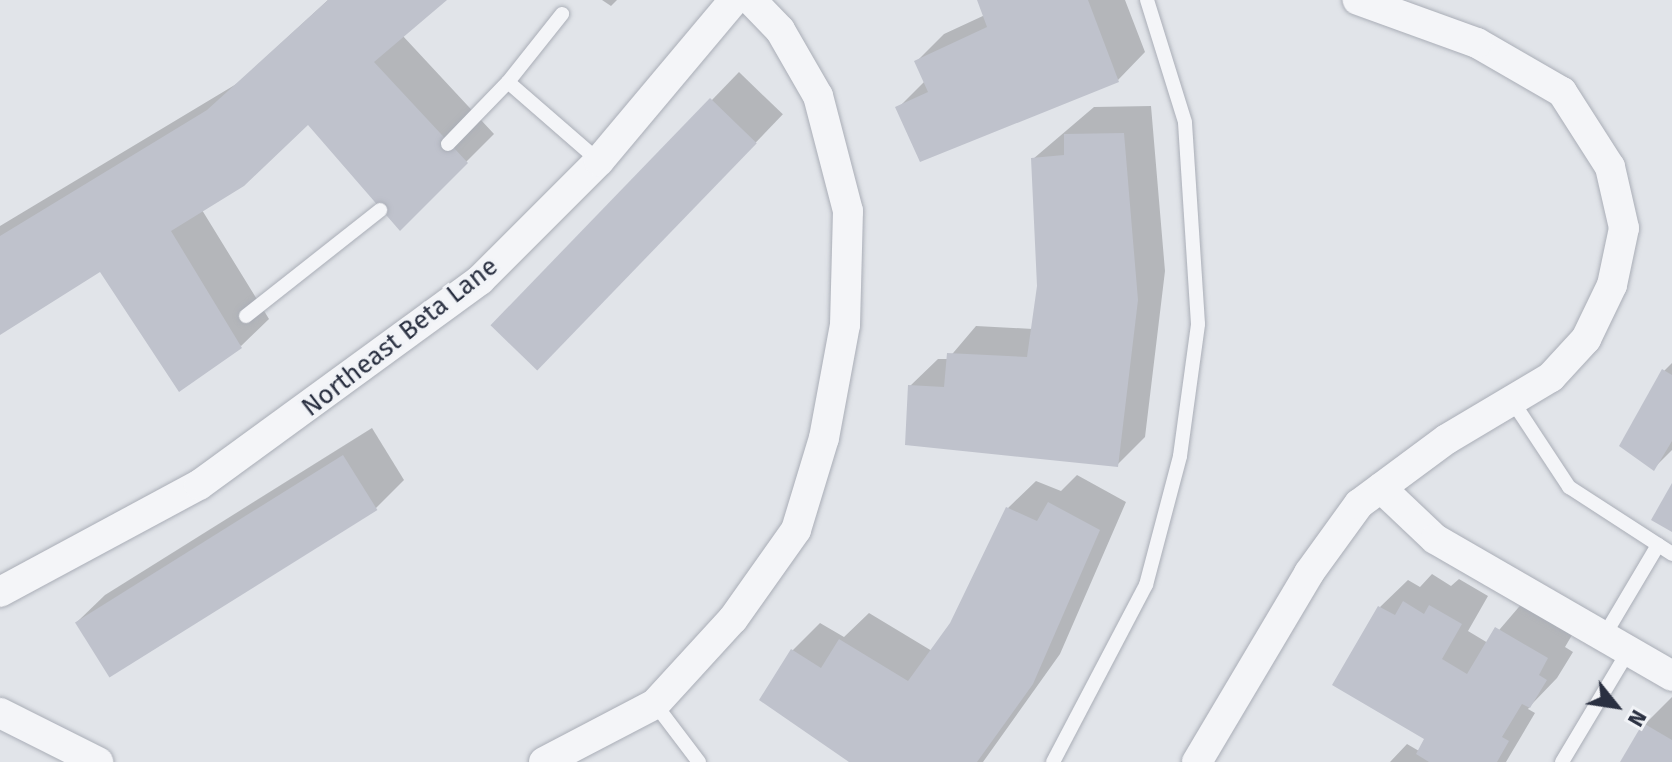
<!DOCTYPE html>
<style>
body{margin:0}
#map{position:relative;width:1672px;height:762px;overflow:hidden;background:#e1e4e9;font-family:"Fira Sans",sans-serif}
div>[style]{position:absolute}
.shadow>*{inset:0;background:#0003;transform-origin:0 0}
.building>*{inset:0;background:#bfc2cc;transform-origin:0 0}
.roads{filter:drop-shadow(0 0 2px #aaaeb7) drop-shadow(0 0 2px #aaaeb7)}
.service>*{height:14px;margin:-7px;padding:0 7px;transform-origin:7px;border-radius:7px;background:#f4f5f8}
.minor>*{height:30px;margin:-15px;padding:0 15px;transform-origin:15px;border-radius:15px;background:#f4f5f8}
span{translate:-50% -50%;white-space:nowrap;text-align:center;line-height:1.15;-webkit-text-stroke:6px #f1f3f7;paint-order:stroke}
.street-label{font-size:26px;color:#2a3041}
.north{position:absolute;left:1576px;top:666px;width:80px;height:80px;-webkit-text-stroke:6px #f1f3f7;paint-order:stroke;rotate:120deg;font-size:22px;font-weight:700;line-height:32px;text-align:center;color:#2a3041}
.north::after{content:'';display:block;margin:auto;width:28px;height:36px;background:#2a3041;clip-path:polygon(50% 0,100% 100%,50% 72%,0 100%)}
</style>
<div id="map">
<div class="shadow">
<i style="clip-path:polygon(328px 0,444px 0,402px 35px,494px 134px,400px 228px,309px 123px,202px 210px,269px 319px,241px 346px,100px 270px,0 332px,0 226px,238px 83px)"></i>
<i style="clip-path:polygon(602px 0,617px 0,611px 6px)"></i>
<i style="clip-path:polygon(979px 0,1125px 0,1145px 52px,1118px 80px,898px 108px,925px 81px,916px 62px,944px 34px,985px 15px)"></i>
<i style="left:739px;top:72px;width:61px;height:353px;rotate:44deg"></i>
<i style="clip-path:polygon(1151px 106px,1165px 271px,1145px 437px,1117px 465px,910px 386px,938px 359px,948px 359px,976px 326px,1033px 329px,1039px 287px,1033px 159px,1094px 107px)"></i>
<i style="clip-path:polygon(1672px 363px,1672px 450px,1654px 468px,1664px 371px)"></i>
<i style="clip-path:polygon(372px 428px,404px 480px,376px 508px,110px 675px,77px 622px,105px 595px)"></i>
<i style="clip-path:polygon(1077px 475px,1126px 502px,1060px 654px,983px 762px,853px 762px,792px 651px,820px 623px,844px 637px,869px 613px,932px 651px,952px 624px,1008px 508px,1036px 481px,1061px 491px)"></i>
<i style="clip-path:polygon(1432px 574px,1451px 586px,1459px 579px,1488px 596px,1468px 631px,1488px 643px,1524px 601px,1575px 630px,1565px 647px,1573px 652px,1557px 678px,1532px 704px,1528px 709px,1535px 713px,1506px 762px,1390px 762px,1407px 744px,1419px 751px,1427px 739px,1380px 607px,1408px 580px,1420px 587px)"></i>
<i style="clip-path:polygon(1672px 697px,1672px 762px,1622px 762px,1645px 724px)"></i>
</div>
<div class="building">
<i style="clip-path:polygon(328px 0,447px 0,374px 62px,468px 163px,400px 231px,308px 125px,244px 186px,171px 231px,242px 348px,179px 392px,100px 272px,0 335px,0 236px,207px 110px)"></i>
<i style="clip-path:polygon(977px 0,1088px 0,1119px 82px,920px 162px,895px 107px,928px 92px,914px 61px,987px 27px)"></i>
<i style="left:710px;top:98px;width:65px;height:316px;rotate:44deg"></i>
<i style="clip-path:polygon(1124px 133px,1138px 300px,1118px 467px,905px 445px,908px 385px,944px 387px,947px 353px,1027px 357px,1037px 286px,1031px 158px,1064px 155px,1064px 134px)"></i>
<i style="clip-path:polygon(1662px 369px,1672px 375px,1672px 441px,1654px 471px,1619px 446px)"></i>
<i style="left:343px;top:455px;width:65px;height:316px;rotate:58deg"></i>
<i style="clip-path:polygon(1672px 483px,1672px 532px,1651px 520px)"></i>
<i style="clip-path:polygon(1048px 502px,1100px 530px,1033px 684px,977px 762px,849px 762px,759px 700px,791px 649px,821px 668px,839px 639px,908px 681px,950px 623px,1006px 507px,1037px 521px)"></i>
<i style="clip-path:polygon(1403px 601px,1424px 614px,1429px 605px,1462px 624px,1442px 659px,1467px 674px,1495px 627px,1548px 658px,1539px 675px,1547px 680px,1530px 708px,1522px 704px,1502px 737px,1509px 741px,1497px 762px,1429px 762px,1416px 754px,1424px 739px,1332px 685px,1378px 606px,1395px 615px)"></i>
<i style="clip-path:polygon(1643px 723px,1672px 740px,1672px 762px,1620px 762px)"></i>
</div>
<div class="roads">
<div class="service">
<i style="left:508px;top:82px;width:87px;rotate:-51.5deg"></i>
<i style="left:448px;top:144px;width:86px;rotate:-45.9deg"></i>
<i style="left:508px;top:82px;width:121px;rotate:41deg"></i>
<i style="left:246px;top:316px;width:171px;rotate:-38.3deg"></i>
<i style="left:1513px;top:402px;width:102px;rotate:56.6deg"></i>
<i style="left:1569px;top:487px;width:123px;rotate:33deg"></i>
<i style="left:1604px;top:636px;width:106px;rotate:-59.3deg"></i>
<i style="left:655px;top:704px;width:73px;rotate:52.8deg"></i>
<i style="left:1053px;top:762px;width:200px;rotate:-62.3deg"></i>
<i style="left:1146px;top:585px;width:133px;rotate:-75.2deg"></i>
<i style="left:1180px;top:456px;width:133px;rotate:-82.2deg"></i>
<i style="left:1198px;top:324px;width:202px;rotate:-93.7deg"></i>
<i style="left:1185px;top:122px;width:128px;rotate:-107.3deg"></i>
<i style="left:1562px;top:762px;width:131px;rotate:-59.1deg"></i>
</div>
<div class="minor">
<i style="left:1381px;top:488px;width:74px;rotate:43.4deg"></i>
<i style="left:1435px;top:539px;width:274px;rotate:30deg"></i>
<i style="left:0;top:592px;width:226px;rotate:-28.3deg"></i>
<i style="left:199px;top:485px;width:348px;rotate:-36.1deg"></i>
<i style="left:480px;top:280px;width:168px;rotate:-45deg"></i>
<i style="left:599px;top:161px;width:210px;rotate:-50deg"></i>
<i style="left:0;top:713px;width:110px;rotate:26.6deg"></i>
<i style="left:544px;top:762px;width:125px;rotate:-27.6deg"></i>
<i style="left:655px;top:704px;width:115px;rotate:-47.5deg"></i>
<i style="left:733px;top:619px;width:109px;rotate:-54.7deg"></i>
<i style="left:796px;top:530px;width:96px;rotate:-73.1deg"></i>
<i style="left:824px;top:438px;width:115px;rotate:-79.5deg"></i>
<i style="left:845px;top:325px;width:114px;rotate:-88.5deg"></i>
<i style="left:848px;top:211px;width:119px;rotate:-104.6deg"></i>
<i style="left:818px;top:96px;width:76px;rotate:-119.9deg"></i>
<i style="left:780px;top:30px;width:42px;rotate:-134deg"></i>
<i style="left:1197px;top:762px;width:220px;rotate:-59.3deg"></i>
<i style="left:1309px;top:573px;width:85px;rotate:-54.1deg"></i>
<i style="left:1359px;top:504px;width:109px;rotate:-36.5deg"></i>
<i style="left:1447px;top:439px;width:121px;rotate:-30.8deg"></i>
<i style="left:1551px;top:377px;width:52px;rotate:-47.4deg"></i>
<i style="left:1586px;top:339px;width:60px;rotate:-64.3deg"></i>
<i style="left:1612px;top:285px;width:58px;rotate:-78.1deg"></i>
<i style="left:1624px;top:228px;width:63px;rotate:-102.9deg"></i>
<i style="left:1610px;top:167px;width:89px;rotate:-122.6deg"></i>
<i style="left:1562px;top:92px;width:98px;rotate:-150deg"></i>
<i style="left:1477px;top:43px;width:127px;rotate:-160.1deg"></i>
</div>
</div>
<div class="street-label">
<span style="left:400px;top:337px;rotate:-38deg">Northeast Beta Lane</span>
</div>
<div class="north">N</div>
</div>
